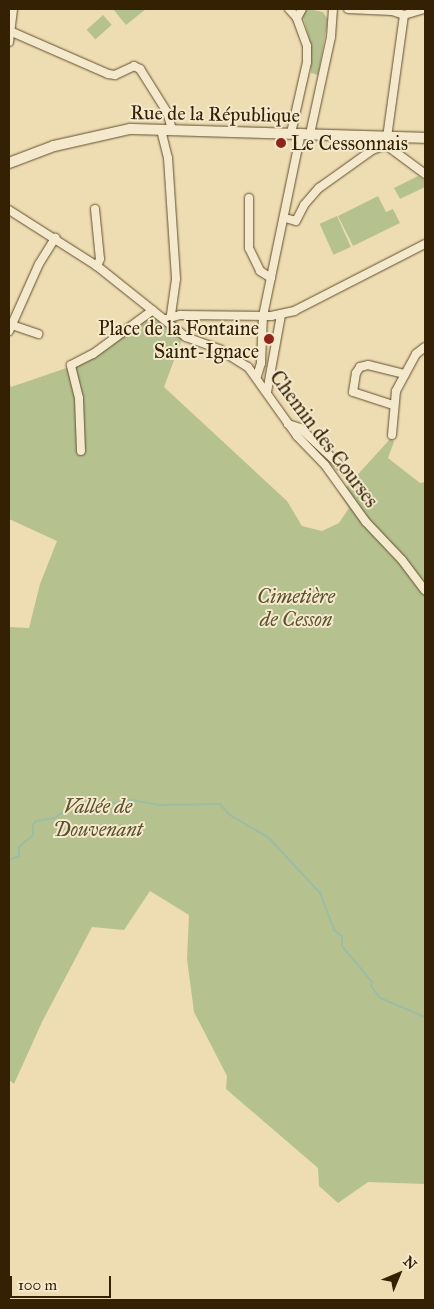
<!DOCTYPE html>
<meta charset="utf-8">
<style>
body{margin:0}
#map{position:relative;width:434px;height:1309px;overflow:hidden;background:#eeddb2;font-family:"IM FELL Great Primer",serif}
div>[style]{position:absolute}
.green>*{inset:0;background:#b5c28f;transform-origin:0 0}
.stream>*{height:2px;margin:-1px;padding:0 1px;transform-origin:1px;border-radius:1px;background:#9bbda6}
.roads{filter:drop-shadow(0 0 1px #624f2e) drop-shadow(0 0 1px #624f2e)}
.minor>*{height:8px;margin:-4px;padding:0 4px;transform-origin:4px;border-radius:4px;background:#f4e9cd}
.tertiary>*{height:10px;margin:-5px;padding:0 5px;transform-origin:5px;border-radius:5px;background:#f4e9cd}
.dots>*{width:14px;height:14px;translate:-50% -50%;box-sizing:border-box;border:2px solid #f4e9cd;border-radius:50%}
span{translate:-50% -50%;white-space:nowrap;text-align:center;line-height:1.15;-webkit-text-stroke:4px #f4e9cd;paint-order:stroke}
.street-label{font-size:20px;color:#342002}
.poi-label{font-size:20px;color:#342002}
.left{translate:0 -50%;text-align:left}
.right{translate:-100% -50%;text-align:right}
.park-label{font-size:20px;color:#5b512c;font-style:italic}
.frame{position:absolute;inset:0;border:10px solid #342002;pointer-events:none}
.north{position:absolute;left:374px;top:1249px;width:50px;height:50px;-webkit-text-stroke:4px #f4e9cd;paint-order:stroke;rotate:45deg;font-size:14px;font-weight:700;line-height:20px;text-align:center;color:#342002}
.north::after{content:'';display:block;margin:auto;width:18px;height:22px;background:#342002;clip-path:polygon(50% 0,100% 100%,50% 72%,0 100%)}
.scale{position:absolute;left:10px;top:1276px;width:101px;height:22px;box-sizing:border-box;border:2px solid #342002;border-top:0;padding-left:6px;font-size:15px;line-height:18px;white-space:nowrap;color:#342002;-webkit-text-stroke:4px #f4e9cd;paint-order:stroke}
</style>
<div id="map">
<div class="green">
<i style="clip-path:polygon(113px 9px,146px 9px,126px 25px)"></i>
<i style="clip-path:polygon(308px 9px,323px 12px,328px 20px,318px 75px,311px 73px,310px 41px,302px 13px)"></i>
<i style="left:103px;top:15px;width:13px;height:22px;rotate:48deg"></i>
<i style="clip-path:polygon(418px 176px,425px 181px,425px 187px,400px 199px,394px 188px)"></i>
<i style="clip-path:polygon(378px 196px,386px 212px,393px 209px,400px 223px,353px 246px,338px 216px)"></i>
<i style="left:337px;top:216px;width:34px;height:19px;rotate:66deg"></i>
<i style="clip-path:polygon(151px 314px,182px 339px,164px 387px,287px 501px,302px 526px,322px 531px,339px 523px,349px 508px,340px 494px,391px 438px,394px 442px,388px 458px,420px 483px,425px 482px,425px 1184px,368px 1182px,338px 1203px,319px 1186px,318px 1168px,226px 1089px,227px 1076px,194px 1012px,187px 959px,189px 915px,150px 891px,124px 930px,92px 927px,42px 1022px,14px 1084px,9px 1080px,9px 627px,29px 628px,40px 584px,57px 541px,9px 519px,9px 381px,11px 387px,81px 363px)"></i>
</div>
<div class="stream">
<i style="left:9px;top:860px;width:11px;rotate:-22deg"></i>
<i style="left:19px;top:856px;width:9px;rotate:-90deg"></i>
<i style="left:19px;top:847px;width:18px;rotate:-41deg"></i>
<i style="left:33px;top:835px;width:10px;rotate:-90deg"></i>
<i style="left:33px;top:825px;width:5px;rotate:-53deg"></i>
<i style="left:36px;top:821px;width:19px;rotate:-9deg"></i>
<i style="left:55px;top:818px;width:20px;rotate:-37deg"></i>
<i style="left:71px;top:806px;width:13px;rotate:9deg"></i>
<i style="left:84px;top:808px;width:48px;rotate:-9.7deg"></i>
<i style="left:131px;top:800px;width:29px;rotate:10deg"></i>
<i style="left:160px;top:805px;width:60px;rotate:-1deg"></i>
<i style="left:220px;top:804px;width:15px;rotate:48deg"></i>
<i style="left:230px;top:815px;width:45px;rotate:30.5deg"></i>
<i style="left:269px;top:838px;width:75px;rotate:47.2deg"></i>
<i style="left:320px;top:893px;width:40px;rotate:69deg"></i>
<i style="left:334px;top:930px;width:10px;rotate:37deg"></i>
<i style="left:342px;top:936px;width:10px;rotate:90deg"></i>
<i style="left:342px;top:946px;width:47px;rotate:50.2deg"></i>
<i style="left:372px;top:982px;width:4px;rotate:104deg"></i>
<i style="left:371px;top:986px;width:15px;rotate:53deg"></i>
<i style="left:380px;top:998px;width:49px;rotate:22.9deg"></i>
</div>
<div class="roads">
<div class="minor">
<i style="left:289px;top:9px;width:12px;rotate:48deg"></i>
<i style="left:348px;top:9px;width:44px;rotate:2.6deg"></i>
<i style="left:392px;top:11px;width:13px;rotate:18deg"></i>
<i style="left:404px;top:15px;width:21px;rotate:-17deg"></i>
<i style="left:404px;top:15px;width:131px;rotate:97.9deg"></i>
<i style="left:386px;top:145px;width:49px;rotate:36.6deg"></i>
<i style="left:12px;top:32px;width:105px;rotate:23.6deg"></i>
<i style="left:108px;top:74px;width:7px;rotate:8deg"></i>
<i style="left:115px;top:75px;width:21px;rotate:-25deg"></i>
<i style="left:134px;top:66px;width:7px;rotate:27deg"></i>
<i style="left:140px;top:69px;width:51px;rotate:57.9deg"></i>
<i style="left:167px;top:112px;width:19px;rotate:74deg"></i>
<i style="left:9px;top:42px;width:33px;rotate:-83deg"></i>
<i style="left:161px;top:130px;width:29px;rotate:76deg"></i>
<i style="left:168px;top:158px;width:121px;rotate:86.2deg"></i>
<i style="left:176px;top:279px;width:36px;rotate:98deg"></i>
<i style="left:291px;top:133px;width:73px;rotate:-77.3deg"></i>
<i style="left:307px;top:62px;width:16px;rotate:-90deg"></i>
<i style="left:307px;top:46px;width:30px;rotate:-110deg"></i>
<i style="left:297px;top:18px;width:10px;rotate:-61deg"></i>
<i style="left:310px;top:134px;width:99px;rotate:-77.8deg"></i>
<i style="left:331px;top:37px;width:28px;rotate:-86deg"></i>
<i style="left:249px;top:198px;width:50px;rotate:90deg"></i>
<i style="left:249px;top:248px;width:25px;rotate:64deg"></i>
<i style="left:260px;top:271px;width:13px;rotate:32deg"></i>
<i style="left:95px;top:209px;width:50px;rotate:84.3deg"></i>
<i style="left:100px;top:259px;width:8px;rotate:113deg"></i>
<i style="left:9px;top:210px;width:104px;rotate:32.5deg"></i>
<i style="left:97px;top:266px;width:114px;rotate:38.6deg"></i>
<i style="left:186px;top:337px;width:35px;rotate:20deg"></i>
<i style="left:219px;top:349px;width:34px;rotate:32deg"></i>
<i style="left:248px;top:367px;width:85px;rotate:54.6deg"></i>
<i style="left:297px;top:436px;width:40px;rotate:46deg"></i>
<i style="left:325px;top:465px;width:70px;rotate:54.3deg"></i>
<i style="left:366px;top:522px;width:52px;rotate:46.5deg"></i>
<i style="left:402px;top:560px;width:38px;rotate:53deg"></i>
<i style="left:285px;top:218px;width:11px;rotate:15deg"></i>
<i style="left:296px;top:221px;width:18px;rotate:-63deg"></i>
<i style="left:304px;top:205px;width:23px;rotate:-49deg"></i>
<i style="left:319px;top:188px;width:65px;rotate:-35.6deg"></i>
<i style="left:372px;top:150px;width:15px;rotate:-20deg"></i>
<i style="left:166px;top:319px;width:15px;rotate:-16deg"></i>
<i style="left:180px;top:315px;width:91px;rotate:0.6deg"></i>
<i style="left:271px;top:316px;width:24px;rotate:-12deg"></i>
<i style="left:294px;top:311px;width:147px;rotate:-27.1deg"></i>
<i style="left:9px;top:324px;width:31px;rotate:19deg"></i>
<i style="left:9px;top:331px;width:73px;rotate:-65.9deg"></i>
<i style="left:39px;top:264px;width:31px;rotate:-58deg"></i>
<i style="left:257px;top:376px;width:14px;rotate:-73deg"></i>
<i style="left:261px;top:363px;width:47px;rotate:-87.6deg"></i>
<i style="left:263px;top:316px;width:187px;rotate:-78.3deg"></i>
<i style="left:267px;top:392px;width:78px;rotate:-79.7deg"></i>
<i style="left:393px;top:405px;width:42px;rotate:-162deg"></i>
<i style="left:353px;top:392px;width:19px;rotate:-81deg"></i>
<i style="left:356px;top:373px;width:7px;rotate:-56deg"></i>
<i style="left:360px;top:367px;width:8px;rotate:-14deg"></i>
<i style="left:368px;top:365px;width:38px;rotate:14deg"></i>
<i style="left:288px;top:424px;width:13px;rotate:18deg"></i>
<i style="left:300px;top:428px;width:62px;rotate:43deg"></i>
<i style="left:392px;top:435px;width:44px;rotate:-84.8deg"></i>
<i style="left:396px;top:391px;width:42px;rotate:-61.6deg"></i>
<i style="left:416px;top:354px;width:11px;rotate:-38deg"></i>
<i style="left:81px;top:451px;width:53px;rotate:-92.2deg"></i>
<i style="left:79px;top:398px;width:34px;rotate:-104deg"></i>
<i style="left:71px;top:365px;width:25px;rotate:-27deg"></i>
<i style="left:93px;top:354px;width:74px;rotate:-36.3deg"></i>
</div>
<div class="tertiary">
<i style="left:9px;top:163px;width:48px;rotate:-20.7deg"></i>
<i style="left:54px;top:146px;width:78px;rotate:-12.6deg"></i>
<i style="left:130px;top:129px;width:295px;rotate:1.7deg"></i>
</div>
</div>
<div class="dots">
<i style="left:281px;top:143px;background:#8f2418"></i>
<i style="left:269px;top:339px;background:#8f2418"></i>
</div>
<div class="street-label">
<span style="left:215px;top:114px;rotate:1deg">Rue de la République</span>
<span style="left:324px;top:439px;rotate:53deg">Chemin des Courses</span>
</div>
<div class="poi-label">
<span class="left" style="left:291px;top:143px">Le Cessonnais</span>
<span class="right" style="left:259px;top:340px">Place de la Fontaine<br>Saint-Ignace</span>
</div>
<div class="park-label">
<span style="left:296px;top:608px">Cimetière<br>de Cesson</span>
<span style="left:98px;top:818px">Vallée de<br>Douvenant</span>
</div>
<div class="frame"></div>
<div class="north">N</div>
<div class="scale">100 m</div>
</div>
